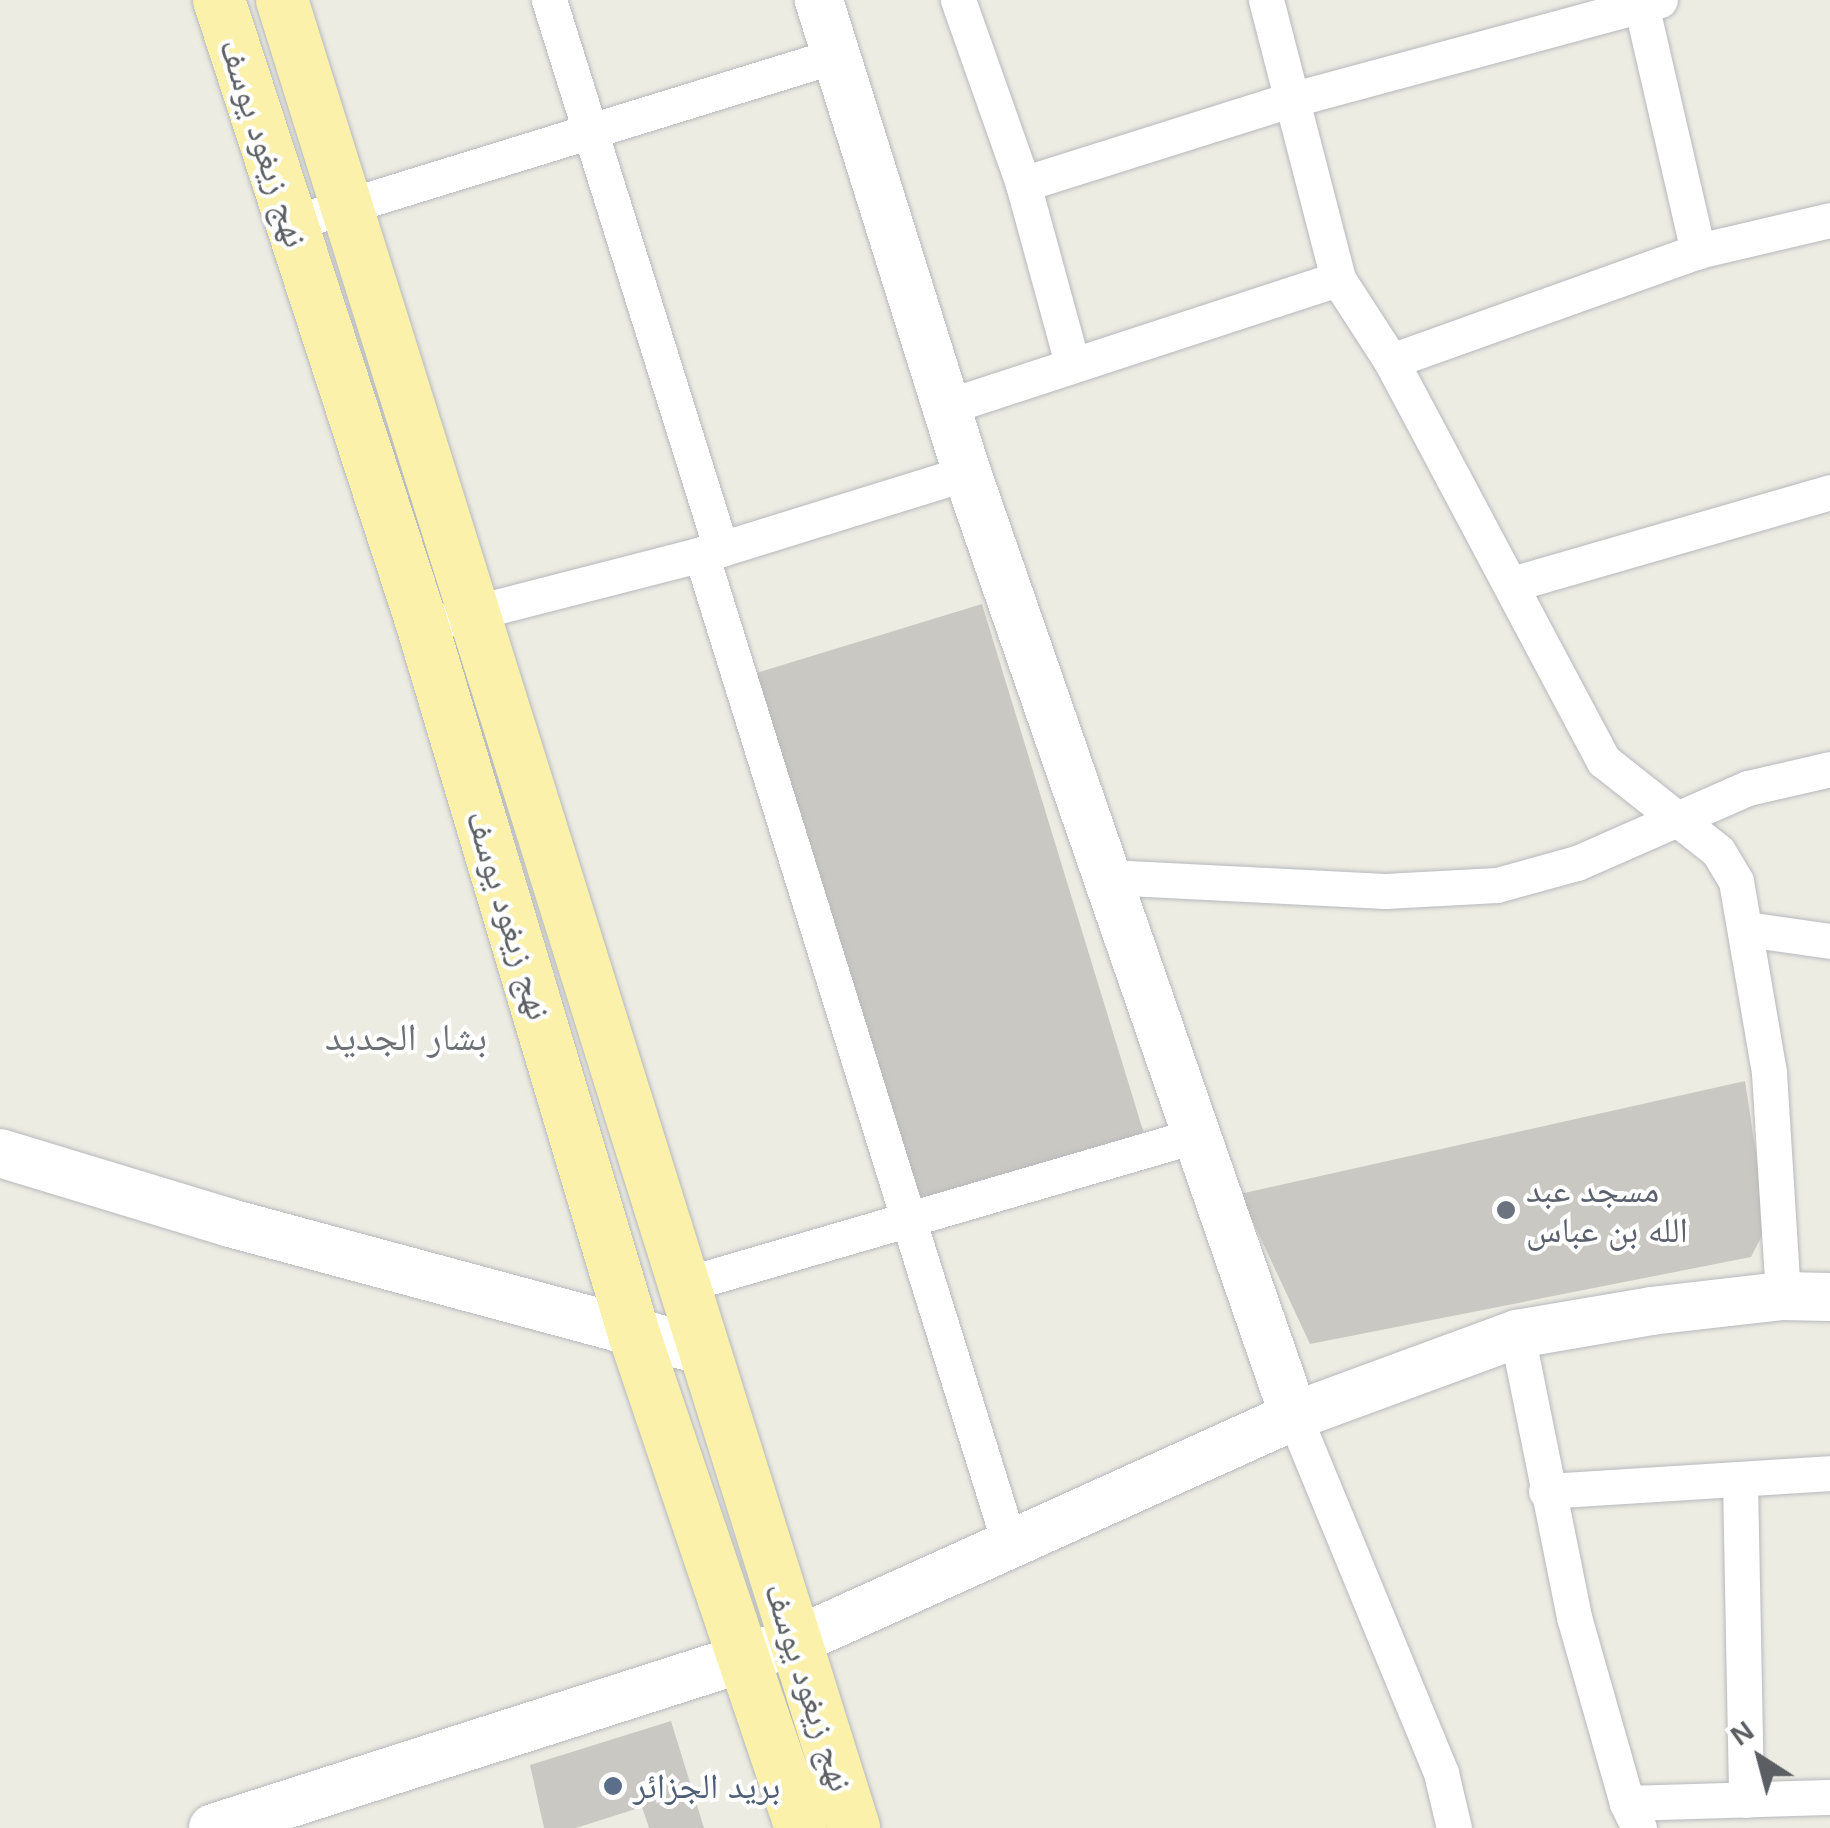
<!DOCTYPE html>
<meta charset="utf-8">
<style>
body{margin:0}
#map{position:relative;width:1830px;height:1828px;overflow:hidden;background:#edece3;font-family:Arial,"Noto Naskh Arabic",sans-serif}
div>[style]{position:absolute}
.building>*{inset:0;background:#cac8c2;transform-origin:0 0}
.roads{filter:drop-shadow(0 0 2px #b6b9bd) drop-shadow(0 0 2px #b6b9bd)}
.street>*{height:35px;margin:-17.5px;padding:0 17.5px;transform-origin:17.5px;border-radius:17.5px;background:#fff}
.secondary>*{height:48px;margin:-24px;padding:0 24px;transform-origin:24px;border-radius:24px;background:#fff}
.primary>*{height:52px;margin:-26px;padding:0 26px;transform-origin:26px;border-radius:26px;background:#fbf1aa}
.dots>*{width:28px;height:28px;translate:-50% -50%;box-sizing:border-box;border:5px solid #fff;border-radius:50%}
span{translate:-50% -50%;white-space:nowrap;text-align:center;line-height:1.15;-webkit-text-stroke:8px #fff;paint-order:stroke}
.street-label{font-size:35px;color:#5b5f63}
.worship-label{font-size:35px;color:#5b616d}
.left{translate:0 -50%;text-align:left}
.service-label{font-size:35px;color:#4e5e75}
.neighbourhood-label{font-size:38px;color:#6c7175}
.north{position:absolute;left:1710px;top:1708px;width:100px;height:100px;-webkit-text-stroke:8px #fff;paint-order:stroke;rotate:324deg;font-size:28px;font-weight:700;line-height:40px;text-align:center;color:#5b5f63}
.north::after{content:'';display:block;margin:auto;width:35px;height:45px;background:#5b5f63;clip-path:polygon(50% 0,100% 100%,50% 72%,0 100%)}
</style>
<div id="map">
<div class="building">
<i style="left:982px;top:604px;width:553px;height:238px;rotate:73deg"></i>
<i style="clip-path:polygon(1745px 1081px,1767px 1226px,1751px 1257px,1310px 1344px,1240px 1194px)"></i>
<i style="clip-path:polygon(671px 1721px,704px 1828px,649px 1828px,642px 1807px,576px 1828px,544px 1828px,530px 1765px)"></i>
</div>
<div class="roads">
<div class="street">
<i style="left:549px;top:0;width:575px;rotate:72.6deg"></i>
<i style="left:958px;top:0;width:195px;rotate:70.5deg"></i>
<i style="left:1023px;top:184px;width:186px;rotate:74.7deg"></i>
<i style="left:1266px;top:0;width:288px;rotate:75.5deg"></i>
<i style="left:1338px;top:279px;width:98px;rotate:57.1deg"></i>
<i style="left:1391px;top:361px;width:453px;rotate:62deg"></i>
<i style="left:1604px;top:761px;width:145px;rotate:38.3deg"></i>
<i style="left:1718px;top:851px;width:35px;rotate:59deg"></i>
<i style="left:1736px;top:881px;width:195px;rotate:80.2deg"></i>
<i style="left:1769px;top:1073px;width:223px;rotate:86.4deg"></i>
<i style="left:1640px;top:0;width:258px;rotate:77deg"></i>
<i style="left:1023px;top:184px;width:280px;rotate:-17.5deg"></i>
<i style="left:1290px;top:100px;width:383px;rotate:-15.1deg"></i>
<i style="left:289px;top:224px;width:570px;rotate:-17.13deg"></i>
<i style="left:1391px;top:361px;width:326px;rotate:-19.7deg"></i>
<i style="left:1698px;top:251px;width:136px;rotate:-13.2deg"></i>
<i style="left:949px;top:406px;width:409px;rotate:-18.1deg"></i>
<i style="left:701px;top:554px;width:1035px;rotate:72.69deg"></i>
<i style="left:1512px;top:584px;width:331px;rotate:-16.1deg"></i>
<i style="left:453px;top:618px;width:277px;rotate:-14.4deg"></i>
<i style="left:721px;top:549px;width:257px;rotate:-17.2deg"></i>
<i style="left:1108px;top:877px;width:277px;rotate:2.9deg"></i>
<i style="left:1385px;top:891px;width:112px;rotate:-3.1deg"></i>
<i style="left:1497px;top:885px;width:83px;rotate:-15.4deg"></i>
<i style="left:1577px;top:863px;width:187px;rotate:-23.7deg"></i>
<i style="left:1748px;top:788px;width:84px;rotate:-13deg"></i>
<i style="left:1746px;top:929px;width:85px;rotate:8.1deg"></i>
<i style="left:680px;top:1286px;width:535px;rotate:-16.27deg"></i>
<i style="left:1517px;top:1334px;width:289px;rotate:78.6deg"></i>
<i style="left:1574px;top:1617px;width:193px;rotate:74.1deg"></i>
<i style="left:1294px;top:1416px;width:386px;rotate:67.6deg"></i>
<i style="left:1441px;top:1773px;width:57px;rotate:76.7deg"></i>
<i style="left:1740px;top:1480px;width:320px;rotate:88.9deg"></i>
<i style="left:1546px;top:1491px;width:285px;rotate:-3.6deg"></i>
<i style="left:1639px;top:1828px;width:28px;rotate:-116deg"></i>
<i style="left:1627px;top:1803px;width:203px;rotate:-1.7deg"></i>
</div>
<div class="secondary">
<i style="left:0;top:1153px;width:240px;rotate:16.9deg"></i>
<i style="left:230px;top:1223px;width:489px;rotate:15.1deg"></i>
<i style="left:1294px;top:1416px;width:238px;rotate:-20.2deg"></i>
<i style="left:1517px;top:1334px;width:136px;rotate:-9.7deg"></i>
<i style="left:1651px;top:1311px;width:133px;rotate:-6.5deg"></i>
<i style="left:1783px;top:1296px;width:47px;rotate:1.2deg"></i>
<i style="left:213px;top:1828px;width:610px;rotate:-17.75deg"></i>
<i style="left:794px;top:1642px;width:549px;rotate:-24.32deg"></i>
<i style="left:1294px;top:1416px;width:998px;rotate:-109.12deg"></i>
<i style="left:967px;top:473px;width:496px;rotate:-107.4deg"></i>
</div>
<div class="primary">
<i style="left:219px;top:0;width:656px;rotate:71.98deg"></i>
<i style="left:422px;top:624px;width:741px;rotate:73.37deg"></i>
<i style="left:634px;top:1334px;width:521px;rotate:71.32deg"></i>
<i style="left:282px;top:0;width:1915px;rotate:72.62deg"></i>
</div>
</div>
<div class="dots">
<i style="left:1506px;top:1210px;background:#6b7280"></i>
<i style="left:613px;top:1786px;background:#5c6f8a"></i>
</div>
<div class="street-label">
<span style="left:264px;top:143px;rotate:72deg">نهج زيغود يوسف</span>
<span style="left:509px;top:915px;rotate:73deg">نهج زيغود يوسف</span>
<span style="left:809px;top:1687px;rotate:72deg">نهج زيغود يوسف</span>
</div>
<div class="worship-label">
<span class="left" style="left:1526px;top:1210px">مسجد عبد<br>الله بن عباس</span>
</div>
<div class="service-label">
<span class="left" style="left:633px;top:1786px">بريد الجزائر</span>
</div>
<div class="neighbourhood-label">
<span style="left:406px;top:1038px">بشار الجديد</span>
</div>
<div class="north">N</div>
</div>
